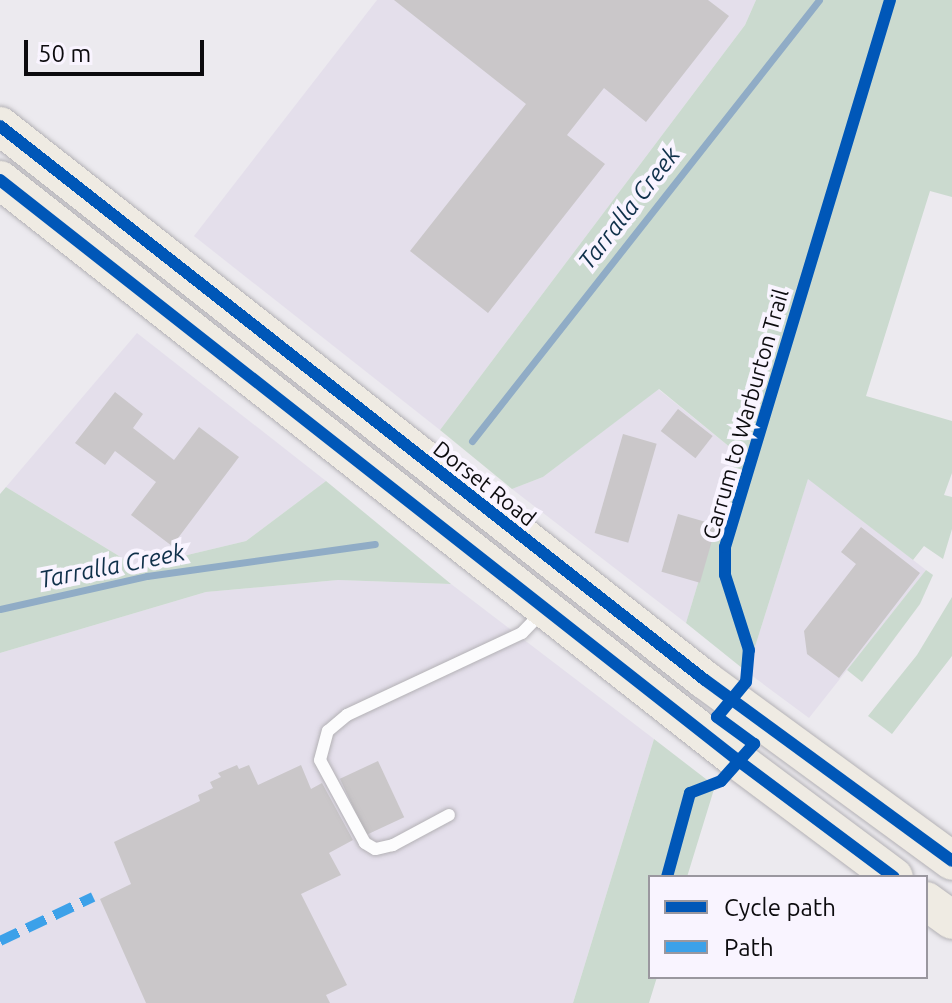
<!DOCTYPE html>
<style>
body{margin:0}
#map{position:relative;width:952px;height:1003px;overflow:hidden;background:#eceaef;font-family:Ubuntu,sans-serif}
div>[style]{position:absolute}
.built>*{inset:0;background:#e4dfeb}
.green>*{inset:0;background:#cbdacf}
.stream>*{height:7px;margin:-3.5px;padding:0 3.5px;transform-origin:3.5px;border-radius:3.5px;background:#90acc6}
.building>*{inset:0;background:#cac7c9;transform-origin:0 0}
.roads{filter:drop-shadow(0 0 2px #b3b1b5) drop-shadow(0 0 2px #b3b1b5)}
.lane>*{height:12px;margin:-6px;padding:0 6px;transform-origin:6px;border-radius:6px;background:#fcfcfd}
.primary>*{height:38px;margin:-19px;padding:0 19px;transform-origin:19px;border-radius:19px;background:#efebe3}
.quiet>*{height:10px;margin-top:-5px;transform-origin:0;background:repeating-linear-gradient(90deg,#3ca1e9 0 20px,transparent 0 30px)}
.cycleway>*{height:12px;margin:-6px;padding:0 6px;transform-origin:6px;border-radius:6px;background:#0057b8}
span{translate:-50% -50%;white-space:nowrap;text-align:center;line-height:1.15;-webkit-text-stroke:8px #f9f4ff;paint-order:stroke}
.street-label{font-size:22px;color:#0c0b0e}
.water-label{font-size:24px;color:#0f304a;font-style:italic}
.legend{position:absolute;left:648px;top:875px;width:280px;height:104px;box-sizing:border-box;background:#f9f4ff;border:2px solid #9a979f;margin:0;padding:10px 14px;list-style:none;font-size:24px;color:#0c0b0e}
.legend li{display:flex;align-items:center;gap:16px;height:40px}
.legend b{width:40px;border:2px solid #9a979f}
.scale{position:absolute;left:24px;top:40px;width:180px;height:36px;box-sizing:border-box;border:4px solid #0c0b0e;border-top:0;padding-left:10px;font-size:24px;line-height:28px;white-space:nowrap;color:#0c0b0e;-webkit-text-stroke:6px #f9f4ff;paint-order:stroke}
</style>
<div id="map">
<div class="built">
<i style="clip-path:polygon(377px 0,756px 0,745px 25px,440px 430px,194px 236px)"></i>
<i style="clip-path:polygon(137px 333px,326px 481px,246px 541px,137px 567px,6px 487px)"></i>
<i style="clip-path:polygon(658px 389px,737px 453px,686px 623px,512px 489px,543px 477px)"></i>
<i style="clip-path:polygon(808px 478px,926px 570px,809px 718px,747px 672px)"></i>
<i style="clip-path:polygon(338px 580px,451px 584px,654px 739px,573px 1003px,0 1003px,0 653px,206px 592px)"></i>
</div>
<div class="green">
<i style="clip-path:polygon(756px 0,952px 0,952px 197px,930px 191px,866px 396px,952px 421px,952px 473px,944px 495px,952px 497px,952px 529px,943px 559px,924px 546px,913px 560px,808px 479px,747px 672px,686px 623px,737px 453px,659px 389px,543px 477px,512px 489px,440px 430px,745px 25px)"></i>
<i style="clip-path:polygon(326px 481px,451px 584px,338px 580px,206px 592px,0 653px,0 494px,6px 487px,137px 567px,246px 541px)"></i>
<i style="clip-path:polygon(926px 570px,933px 575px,920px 604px,862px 682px,847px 670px)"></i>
<i style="clip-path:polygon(952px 597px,952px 656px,892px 734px,868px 716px,917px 655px)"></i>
<i style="clip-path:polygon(654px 739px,715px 786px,687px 877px,650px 877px,650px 977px,657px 977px,649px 1003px,573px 1003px)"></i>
</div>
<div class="stream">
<i style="left:472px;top:441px;width:561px;rotate:-51.8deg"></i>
<i style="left:0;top:609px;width:151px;rotate:-12.7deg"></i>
<i style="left:147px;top:576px;width:230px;rotate:-8deg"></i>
</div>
<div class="building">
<i style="clip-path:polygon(394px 0,708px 0,729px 16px,646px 122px,604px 88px,567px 135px,605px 164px,488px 313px,410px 251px,526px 104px)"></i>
<i style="clip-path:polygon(115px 392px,143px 414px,133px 428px,174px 460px,199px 427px,239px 457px,172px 546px,131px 515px,156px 482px,115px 451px,105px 465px,75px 443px)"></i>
<i style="left:678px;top:409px;width:44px;height:28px;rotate:38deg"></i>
<i style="left:623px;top:434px;width:35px;height:103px;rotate:16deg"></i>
<i style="left:678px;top:514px;width:40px;height:60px;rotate:16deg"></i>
<i style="clip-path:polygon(861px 527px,920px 573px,839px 678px,807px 654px,804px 631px,856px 564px,841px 552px)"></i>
<i style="left:378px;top:761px;width:62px;height:42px;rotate:65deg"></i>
<i style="clip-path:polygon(237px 765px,239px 769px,249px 765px,258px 785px,301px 765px,311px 789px,322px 783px,353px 840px,329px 853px,341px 875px,301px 894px,347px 985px,326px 995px,330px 1003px,146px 1003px,100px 899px,131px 884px,114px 842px,200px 801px,198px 795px,213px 788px,210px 782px,221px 777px,218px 773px)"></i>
</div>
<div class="roads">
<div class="lane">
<i style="left:449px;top:815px;width:64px;rotate:151.8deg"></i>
<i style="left:393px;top:845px;width:18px;rotate:167deg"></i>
<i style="left:375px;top:849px;width:12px;rotate:-149deg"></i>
<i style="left:365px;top:843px;width:94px;rotate:-118.5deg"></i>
<i style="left:320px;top:760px;width:30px;rotate:-75deg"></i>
<i style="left:328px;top:731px;width:25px;rotate:-40deg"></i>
<i style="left:347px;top:715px;width:193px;rotate:-25.1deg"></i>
<i style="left:522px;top:633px;width:30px;rotate:-46deg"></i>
</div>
<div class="primary">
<i style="left:0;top:126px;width:897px;rotate:38.16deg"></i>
<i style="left:705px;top:680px;width:306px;rotate:36.2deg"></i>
<i style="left:0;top:180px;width:941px;rotate:38.18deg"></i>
<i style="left:740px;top:762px;width:192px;rotate:36.8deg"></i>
<i style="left:926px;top:901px;width:32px;rotate:36deg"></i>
</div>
</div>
<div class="quiet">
<i style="left:0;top:941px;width:103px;rotate:-25.3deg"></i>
</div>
<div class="cycleway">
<i style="left:0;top:126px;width:897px;rotate:38.16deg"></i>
<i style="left:705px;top:680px;width:306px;rotate:36.2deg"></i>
<i style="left:0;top:180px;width:941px;rotate:38.18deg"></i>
<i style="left:740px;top:762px;width:192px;rotate:36.8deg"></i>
<i style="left:667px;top:877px;width:87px;rotate:-74.7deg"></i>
<i style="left:690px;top:793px;width:33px;rotate:-21deg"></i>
<i style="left:721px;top:781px;width:50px;rotate:-48.3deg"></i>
<i style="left:754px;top:744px;width:46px;rotate:-143.9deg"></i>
<i style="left:717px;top:717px;width:45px;rotate:-50.4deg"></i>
<i style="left:746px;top:682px;width:32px;rotate:-85deg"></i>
<i style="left:749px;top:650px;width:79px;rotate:-107.7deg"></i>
<i style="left:725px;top:575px;width:28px;rotate:-90deg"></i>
<i style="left:725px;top:547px;width:571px;rotate:-73.21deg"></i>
</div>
<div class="street-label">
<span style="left:745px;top:414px;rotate:-74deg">Carrum to Warburton Trail</span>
<span style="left:485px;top:483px;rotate:38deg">Dorset Road</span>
</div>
<div class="water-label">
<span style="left:629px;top:208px;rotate:-52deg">Tarralla Creek</span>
<span style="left:112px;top:566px;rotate:-11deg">Tarralla Creek</span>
</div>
<ul class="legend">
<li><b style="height:10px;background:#0057b8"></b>Cycle path</li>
<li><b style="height:10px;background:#3ca1e9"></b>Path</li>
</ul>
<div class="scale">50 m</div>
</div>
